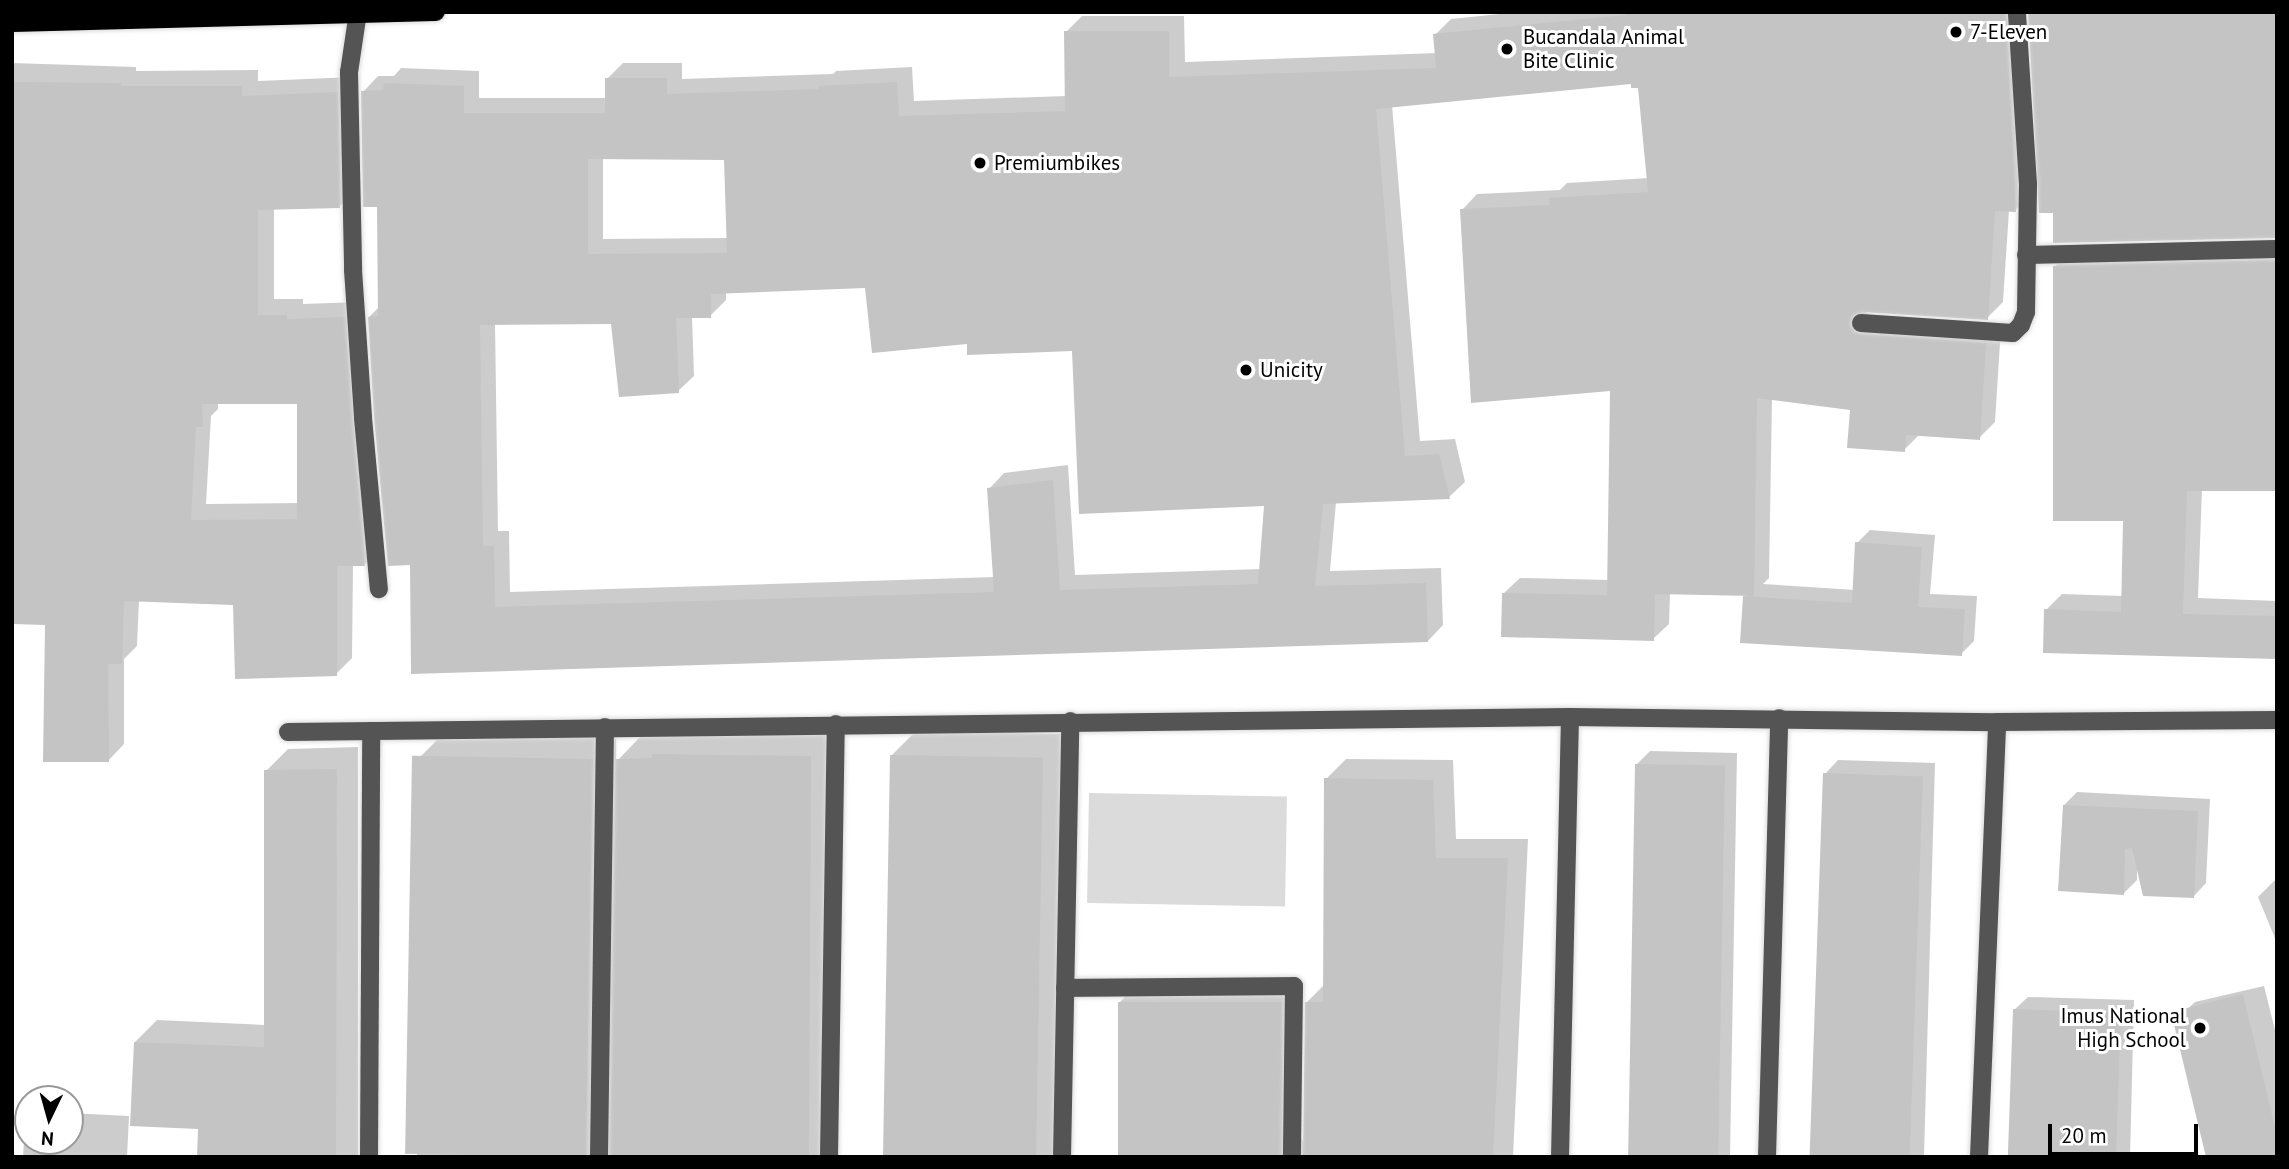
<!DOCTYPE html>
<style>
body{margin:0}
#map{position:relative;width:2289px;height:1169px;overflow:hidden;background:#fff;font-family:"PT Sans",sans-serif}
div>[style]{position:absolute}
.green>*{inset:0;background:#dbdbdb;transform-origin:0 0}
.shadow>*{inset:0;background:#0003}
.building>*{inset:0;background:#c4c4c4;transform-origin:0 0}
.roads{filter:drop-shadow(0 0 2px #dbdbdb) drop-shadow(0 0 2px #dbdbdb)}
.minor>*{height:18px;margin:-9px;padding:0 9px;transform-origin:9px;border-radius:9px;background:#545454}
.major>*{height:18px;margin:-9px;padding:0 9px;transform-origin:9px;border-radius:9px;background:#000}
.dots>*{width:19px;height:19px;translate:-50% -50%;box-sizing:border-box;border:4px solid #fff;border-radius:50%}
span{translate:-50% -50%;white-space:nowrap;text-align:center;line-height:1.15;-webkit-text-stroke:6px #fff;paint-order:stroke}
.poi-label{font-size:21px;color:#000}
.left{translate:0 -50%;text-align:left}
.right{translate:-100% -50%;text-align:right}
.frame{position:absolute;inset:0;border:14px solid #000;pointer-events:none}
.north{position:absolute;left:14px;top:1085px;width:70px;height:70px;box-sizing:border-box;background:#fff;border:2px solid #999;border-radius:50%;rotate:185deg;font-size:19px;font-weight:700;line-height:28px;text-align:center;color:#000}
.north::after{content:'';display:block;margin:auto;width:24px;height:32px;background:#000;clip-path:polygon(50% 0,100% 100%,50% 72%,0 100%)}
.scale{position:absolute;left:2048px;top:1124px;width:150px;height:32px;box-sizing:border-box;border:4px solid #000;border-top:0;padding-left:9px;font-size:21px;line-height:24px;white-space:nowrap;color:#000;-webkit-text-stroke:5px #fff;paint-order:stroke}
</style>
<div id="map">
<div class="green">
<i style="left:1089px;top:793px;width:198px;height:110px;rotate:1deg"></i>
</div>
<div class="shadow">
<i style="clip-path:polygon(evenodd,1519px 12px,2022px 12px,2031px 195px,2015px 210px,2009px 210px,2003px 302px,1987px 318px,1862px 310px,1877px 319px,2001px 327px,1995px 422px,1979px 438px,1920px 434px,1904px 450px,1851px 408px,1772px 398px,1769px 578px,1763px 584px,1855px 590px,1857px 543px,1870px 530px,1935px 535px,1930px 594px,1977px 596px,1974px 641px,1961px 654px,1744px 597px,1747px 594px,1670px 593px,1669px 624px,1653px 639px,1504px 593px,1520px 578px,1609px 580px,1612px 389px,1462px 210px,1477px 194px,1560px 190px,1567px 183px,1649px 178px,1639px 86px,1632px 82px,1392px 105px,1420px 441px,1455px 439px,1465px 482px,1449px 497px,1336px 502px,1330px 571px,1441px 568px,1443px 625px,1428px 641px,413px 672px,412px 564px,369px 317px,379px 307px,379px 205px,363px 92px,378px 76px,394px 76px,401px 68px,479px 71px,479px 98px,607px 98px,607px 79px,623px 63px,682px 63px,682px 79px,833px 74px,836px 71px,912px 67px,914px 101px,1066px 96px,1066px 32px,1082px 16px,1184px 16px,1185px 62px,1437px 53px,1435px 35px,1451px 19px,1519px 12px,603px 157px,725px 158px,728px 238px,603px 239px,603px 157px,1519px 12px,867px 286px,968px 342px,1074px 349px,1266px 505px,1261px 569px,1075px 575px,1068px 465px,1004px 473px,989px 489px,995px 577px,510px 592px,509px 531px,498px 531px,495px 323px,613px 323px,678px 391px,694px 376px,692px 316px,710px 316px,726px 300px,726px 292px,867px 286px)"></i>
<i style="clip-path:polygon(evenodd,12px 63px,136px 67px,136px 71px,258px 70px,258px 81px,354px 77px,356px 190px,340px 206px,274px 208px,274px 299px,303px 299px,303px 304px,360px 302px,381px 548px,365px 564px,353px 564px,352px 658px,336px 674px,235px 603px,139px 600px,137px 646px,124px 659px,124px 744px,108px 761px,46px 624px,12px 622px,12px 63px,218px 402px,299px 402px,299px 503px,206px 504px,211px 416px,218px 409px,218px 402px)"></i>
<i style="clip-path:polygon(2277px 246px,2277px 489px,2202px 489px,2198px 598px,2277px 601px,2277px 658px,2046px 610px,2062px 594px,2123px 596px,2125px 519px,2055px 266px,2071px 251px)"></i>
<i style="clip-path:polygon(915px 732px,1066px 734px,1058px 1157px,887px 1157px,891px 756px)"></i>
<i style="clip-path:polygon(834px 733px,832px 1157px,417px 1157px,414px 763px,437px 740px,616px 737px,616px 762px,641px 736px)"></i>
<i style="clip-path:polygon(358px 747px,358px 1157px,199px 1157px,200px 1127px,135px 1042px,157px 1020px,265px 1025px,266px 771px,288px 749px)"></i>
<i style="clip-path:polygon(1650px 751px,1737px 753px,1730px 1157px,1629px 1157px,1636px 765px)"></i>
<i style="clip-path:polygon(1346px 759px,1453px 760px,1456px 839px,1528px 839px,1513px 1157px,1119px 1157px,1120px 1002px,1140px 982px,1302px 982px,1300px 1136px,1305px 1145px,1307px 1002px,1325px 984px,1326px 779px)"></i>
<i style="clip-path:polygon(1838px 760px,1935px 763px,1924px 1157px,1815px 1157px,1825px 774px)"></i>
<i style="clip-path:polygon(2077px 792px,2210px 799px,2206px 883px,2193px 897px,2137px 868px,2137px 880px,2124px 893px,2064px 805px)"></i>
<i style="clip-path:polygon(2277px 878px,2277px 943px,2258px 897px)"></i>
<i style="clip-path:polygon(2264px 986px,2277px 1038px,2277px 1141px,2175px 1021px,2195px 1002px)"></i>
<i style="clip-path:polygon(2028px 997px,2134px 1000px,2130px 1157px,2011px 1157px,2014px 1010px)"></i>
<i style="clip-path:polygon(70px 1113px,129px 1116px,127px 1157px,23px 1157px,25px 1123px,28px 1121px,28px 1141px,70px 1141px)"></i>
</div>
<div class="building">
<i style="clip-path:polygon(evenodd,1626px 12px,2006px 12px,2016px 212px,1995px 211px,1988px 320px,1862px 312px,1852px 316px,1850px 323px,1854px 332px,1860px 334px,1986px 343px,1980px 440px,1906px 435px,1905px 452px,1847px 448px,1850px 410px,1757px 398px,1754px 596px,1655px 594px,1654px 641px,1501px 637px,1502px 593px,1607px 595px,1610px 391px,1471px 403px,1460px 209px,1550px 205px,1549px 198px,1648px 192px,1638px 88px,1631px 88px,1631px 84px,1376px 109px,1405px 456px,1439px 454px,1450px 499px,1323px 504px,1315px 586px,1426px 583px,1428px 642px,411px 674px,410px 565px,388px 566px,374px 417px,368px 317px,378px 316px,377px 207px,363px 207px,361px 91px,383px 90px,384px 83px,464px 86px,464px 113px,605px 113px,605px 78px,667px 78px,667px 94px,819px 89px,819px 86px,897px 82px,899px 116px,1065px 111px,1064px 31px,1169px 31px,1169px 77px,1436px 68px,1433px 34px,1626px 15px,1626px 12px,588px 159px,724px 160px,727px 253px,588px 254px,588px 159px,1626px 12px,865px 288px,872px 353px,967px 344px,967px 355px,1072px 351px,1079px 514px,1264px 506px,1258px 584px,1060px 590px,1053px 480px,987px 488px,994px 592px,495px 607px,494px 546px,483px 546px,480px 325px,611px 324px,619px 397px,679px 393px,676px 318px,711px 318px,711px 294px,865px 288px)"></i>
<i style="clip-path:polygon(2028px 12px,2277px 12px,2277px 238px,2053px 243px,2053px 213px,2039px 213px)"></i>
<i style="clip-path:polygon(evenodd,12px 82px,121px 83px,121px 86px,242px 86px,242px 96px,338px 92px,340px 208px,258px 210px,258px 315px,287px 315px,287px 319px,345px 317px,365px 566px,337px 566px,337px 676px,235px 679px,233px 605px,124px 601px,122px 664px,108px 664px,109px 762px,43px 762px,45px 625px,12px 624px,12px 82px,202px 404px,297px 404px,297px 519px,191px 520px,196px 427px,203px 427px,202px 404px)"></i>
<i style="clip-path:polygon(2277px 260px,2277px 491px,2187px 491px,2183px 614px,2277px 616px,2277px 659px,2043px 653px,2044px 609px,2121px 612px,2123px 521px,2053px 521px,2053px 266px)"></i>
<i style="clip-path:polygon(1855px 542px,1922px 547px,1918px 607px,1965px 609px,1962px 656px,1740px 643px,1743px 596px,1852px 603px)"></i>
<i style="clip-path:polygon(652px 754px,811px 756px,809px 1157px,610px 1157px,616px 759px,652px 758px)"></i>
<i style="left:890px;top:755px;width:153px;height:402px;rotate:1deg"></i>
<i style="left:593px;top:759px;width:398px;height:181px;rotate:91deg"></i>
<i style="left:1635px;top:764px;width:90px;height:393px;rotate:1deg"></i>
<i style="clip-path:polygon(337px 769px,336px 1157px,197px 1157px,198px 1129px,130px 1126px,134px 1042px,264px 1047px,264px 770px)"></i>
<i style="left:1823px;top:773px;width:100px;height:384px;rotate:2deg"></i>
<i style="clip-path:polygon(1324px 778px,1433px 780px,1436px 858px,1508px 858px,1493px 1157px,1303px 1157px,1305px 1002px,1323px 1002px)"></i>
<i style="clip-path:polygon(2063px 805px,2198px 811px,2194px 898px,2143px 896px,2132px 848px,2125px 849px,2124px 895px,2058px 891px)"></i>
<i style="clip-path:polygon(2243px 994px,2277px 1136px,2277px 1157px,2206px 1157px,2171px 1012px)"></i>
<i style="left:1118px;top:1002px;width:164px;height:155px"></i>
<i style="left:2013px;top:1009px;width:108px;height:148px;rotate:2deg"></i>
</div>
<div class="roads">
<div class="minor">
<i style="left:358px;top:12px;width:61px;rotate:98.5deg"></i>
<i style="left:349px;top:72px;width:198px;rotate:88.8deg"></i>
<i style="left:353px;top:270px;width:148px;rotate:86.1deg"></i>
<i style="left:363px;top:418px;width:172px;rotate:84.7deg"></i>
<i style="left:2026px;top:255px;width:251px;rotate:-1.4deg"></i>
<i style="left:1861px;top:323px;width:152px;rotate:3.8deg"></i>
<i style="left:2013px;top:333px;width:11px;rotate:-45deg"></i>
<i style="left:2021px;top:325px;width:14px;rotate:-69deg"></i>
<i style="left:2026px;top:312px;width:128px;rotate:-89.1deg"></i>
<i style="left:2028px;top:184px;width:172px;rotate:-93.7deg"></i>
<i style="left:288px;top:732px;width:1282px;rotate:-0.67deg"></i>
<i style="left:1570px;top:717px;width:427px;rotate:0.7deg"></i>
<i style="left:1997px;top:722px;width:280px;rotate:-0.4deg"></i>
<i style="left:1065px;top:988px;width:229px;rotate:-0.5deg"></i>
<i style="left:1294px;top:986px;width:171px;rotate:90.7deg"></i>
<i style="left:369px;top:1157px;width:426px;rotate:-89.7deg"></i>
<i style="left:599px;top:1157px;width:430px;rotate:-89.2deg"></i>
<i style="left:829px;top:1157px;width:433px;rotate:-89.1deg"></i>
<i style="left:1062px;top:1157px;width:436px;rotate:-88.9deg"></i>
<i style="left:1560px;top:1157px;width:440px;rotate:-88.7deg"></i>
<i style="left:1767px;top:1157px;width:439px;rotate:-88.4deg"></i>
<i style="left:1979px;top:1157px;width:435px;rotate:-87.6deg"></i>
</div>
<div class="major">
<i style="left:12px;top:23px;width:424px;rotate:-1.5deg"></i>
</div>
</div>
<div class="dots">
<i style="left:1956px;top:32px;background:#000"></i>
<i style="left:1507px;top:49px;background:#000"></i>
<i style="left:980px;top:163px;background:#000"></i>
<i style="left:1246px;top:370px;background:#000"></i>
<i style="left:2200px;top:1028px;background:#000"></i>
</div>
<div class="poi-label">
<span class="left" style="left:1970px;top:32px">7-Eleven</span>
<span class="left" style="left:1523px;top:49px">Bucandala Animal<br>Bite Clinic</span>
<span class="left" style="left:994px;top:163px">Premiumbikes</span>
<span class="left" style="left:1260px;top:370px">Unicity</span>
<span class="right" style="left:2186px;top:1028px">Imus National<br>High School</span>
</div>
<div class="frame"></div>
<div class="north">N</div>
<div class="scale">20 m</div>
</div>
